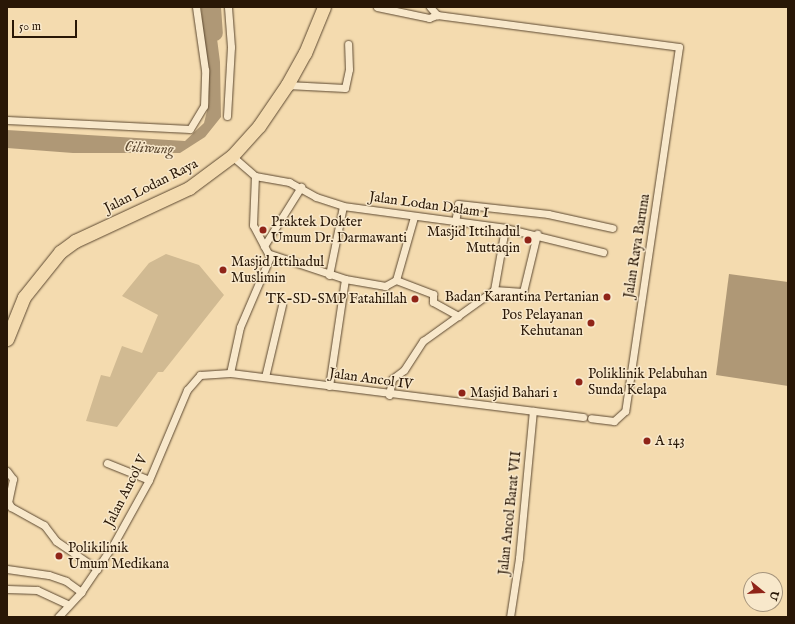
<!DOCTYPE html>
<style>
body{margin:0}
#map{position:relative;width:795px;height:624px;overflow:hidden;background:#f4dbaf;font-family:"IM FELL English",serif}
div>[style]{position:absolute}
.green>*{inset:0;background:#d1ba92}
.water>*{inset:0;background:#af9876}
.river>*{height:16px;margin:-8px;padding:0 8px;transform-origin:8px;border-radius:8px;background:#af9876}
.roads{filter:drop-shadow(0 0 1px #5c4830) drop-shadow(0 0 1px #5c4830)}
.street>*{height:7px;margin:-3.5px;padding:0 3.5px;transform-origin:3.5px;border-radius:3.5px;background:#f8e8cb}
.highway>*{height:13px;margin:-6.5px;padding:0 6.5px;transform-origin:6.5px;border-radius:6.5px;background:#f4dbaf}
.dots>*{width:11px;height:11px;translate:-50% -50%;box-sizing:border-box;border:2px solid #f8e8cb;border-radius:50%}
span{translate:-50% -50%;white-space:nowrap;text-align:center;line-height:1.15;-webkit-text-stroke:3px #f8e8cb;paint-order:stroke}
.street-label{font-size:14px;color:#291706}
.poi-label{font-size:14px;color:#291706}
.left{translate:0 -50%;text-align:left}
.right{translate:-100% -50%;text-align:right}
.water-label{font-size:15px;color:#5f4b33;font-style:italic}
.frame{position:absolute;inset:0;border:8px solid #291706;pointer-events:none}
.north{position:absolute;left:743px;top:572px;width:40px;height:40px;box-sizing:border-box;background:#f8e8cb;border:1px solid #a5947c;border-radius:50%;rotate:108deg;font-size:11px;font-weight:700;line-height:16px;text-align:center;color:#291706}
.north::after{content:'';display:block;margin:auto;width:14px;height:18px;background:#8f2418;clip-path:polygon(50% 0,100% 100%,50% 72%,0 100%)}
.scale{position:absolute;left:12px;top:20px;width:65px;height:18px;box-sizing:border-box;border:2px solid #291706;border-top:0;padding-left:5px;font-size:12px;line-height:14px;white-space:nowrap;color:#291706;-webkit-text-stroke:3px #f8e8cb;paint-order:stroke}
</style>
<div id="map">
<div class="green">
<i style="clip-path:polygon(166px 254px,199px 265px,224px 295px,163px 372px,158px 372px,117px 427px,86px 421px,101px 375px,110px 377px,122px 346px,142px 353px,158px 315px,122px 296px,149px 263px)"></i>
</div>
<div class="water">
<i style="clip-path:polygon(201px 7px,213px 7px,220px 62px,221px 117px,205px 137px,180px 153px,73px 153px,7px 148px,7px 130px,185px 141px,204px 123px,209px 103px)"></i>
<i style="clip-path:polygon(729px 274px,788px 282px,788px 386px,716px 375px)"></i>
</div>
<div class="river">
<i style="left:213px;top:7px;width:26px;rotate:86deg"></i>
</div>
<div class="roads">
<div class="street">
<i style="left:377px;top:7px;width:53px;rotate:11.9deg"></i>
<i style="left:429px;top:18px;width:9px;rotate:-21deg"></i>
<i style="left:437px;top:15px;width:244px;rotate:7.5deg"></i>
<i style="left:679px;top:47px;width:368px;rotate:98.4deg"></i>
<i style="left:625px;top:411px;width:15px;rotate:138deg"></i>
<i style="left:614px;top:421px;width:23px;rotate:-173deg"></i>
<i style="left:430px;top:7px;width:11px;rotate:49deg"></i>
<i style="left:287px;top:85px;width:58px;rotate:3deg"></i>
<i style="left:345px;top:88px;width:19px;rotate:-78deg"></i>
<i style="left:349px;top:69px;width:25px;rotate:-92deg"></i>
<i style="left:227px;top:116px;width:69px;rotate:-86.7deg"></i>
<i style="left:231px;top:47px;width:40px;rotate:-94.3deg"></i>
<i style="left:7px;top:120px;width:183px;rotate:2.8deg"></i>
<i style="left:190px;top:129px;width:27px;rotate:-59deg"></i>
<i style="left:204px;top:106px;width:36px;rotate:-88deg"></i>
<i style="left:205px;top:70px;width:64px;rotate:-98.1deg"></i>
<i style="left:232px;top:156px;width:30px;rotate:41deg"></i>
<i style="left:255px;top:176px;width:35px;rotate:10deg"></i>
<i style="left:289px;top:182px;width:31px;rotate:29deg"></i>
<i style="left:316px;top:197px;width:28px;rotate:18deg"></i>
<i style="left:343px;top:206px;width:163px;rotate:7.7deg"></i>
<i style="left:505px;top:228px;width:101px;rotate:13.8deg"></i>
<i style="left:455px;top:223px;width:19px;rotate:-81deg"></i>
<i style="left:458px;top:204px;width:91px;rotate:6.3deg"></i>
<i style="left:548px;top:214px;width:66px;rotate:12.3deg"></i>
<i style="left:264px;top:246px;width:70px;rotate:-57.9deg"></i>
<i style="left:270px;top:254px;width:79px;rotate:18.4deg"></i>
<i style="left:345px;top:279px;width:41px;rotate:9.9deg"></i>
<i style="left:385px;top:286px;width:13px;rotate:-29deg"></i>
<i style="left:329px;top:275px;width:70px;rotate:-78.5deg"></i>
<i style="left:396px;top:280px;width:40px;rotate:21deg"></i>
<i style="left:433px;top:294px;width:8px;rotate:90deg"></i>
<i style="left:433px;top:302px;width:29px;rotate:29deg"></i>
<i style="left:396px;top:280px;width:66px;rotate:-74.1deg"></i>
<i style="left:494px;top:290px;width:63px;rotate:-79.9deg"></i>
<i style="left:230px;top:373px;width:47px;rotate:-77.7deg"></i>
<i style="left:240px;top:327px;width:76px;rotate:-66.8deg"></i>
<i style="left:270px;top:257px;width:36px;rotate:-118deg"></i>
<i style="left:253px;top:225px;width:49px;rotate:-87.7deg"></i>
<i style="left:265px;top:377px;width:74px;rotate:-76.7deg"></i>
<i style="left:329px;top:386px;width:108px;rotate:-81.5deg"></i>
<i style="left:389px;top:395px;width:16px;rotate:-79deg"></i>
<i style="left:392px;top:379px;width:15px;rotate:-37deg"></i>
<i style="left:404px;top:370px;width:35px;rotate:-57deg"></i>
<i style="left:423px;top:341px;width:87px;rotate:-35.7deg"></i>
<i style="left:494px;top:290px;width:29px;rotate:4deg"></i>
<i style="left:523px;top:292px;width:60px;rotate:-76.4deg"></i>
<i style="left:107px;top:463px;width:45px;rotate:22deg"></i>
<i style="left:7px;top:471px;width:10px;rotate:53deg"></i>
<i style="left:13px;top:479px;width:24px;rotate:102deg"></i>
<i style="left:8px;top:502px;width:6px;rotate:59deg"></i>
<i style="left:11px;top:507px;width:38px;rotate:29deg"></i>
<i style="left:44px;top:525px;width:20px;rotate:53deg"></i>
<i style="left:56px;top:541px;width:50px;rotate:34.3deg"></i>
<i style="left:7px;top:569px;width:42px;rotate:8.1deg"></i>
<i style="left:49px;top:575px;width:18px;rotate:19deg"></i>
<i style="left:66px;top:581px;width:19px;rotate:36deg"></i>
<i style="left:7px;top:589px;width:30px;rotate:2deg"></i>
<i style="left:37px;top:590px;width:35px;rotate:25deg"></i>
<i style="left:58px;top:617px;width:34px;rotate:-47deg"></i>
<i style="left:81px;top:592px;width:57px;rotate:-55.8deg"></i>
<i style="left:113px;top:545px;width:74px;rotate:-61deg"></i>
<i style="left:149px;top:480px;width:98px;rotate:-67.1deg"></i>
<i style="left:187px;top:390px;width:20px;rotate:-49deg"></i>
<i style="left:200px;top:375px;width:30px;rotate:-4deg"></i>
<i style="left:230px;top:373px;width:356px;rotate:7.1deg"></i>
<i style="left:510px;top:617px;width:60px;rotate:-81.3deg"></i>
<i style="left:519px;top:558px;width:148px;rotate:-84.6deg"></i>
</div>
<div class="highway">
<i style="left:7px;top:339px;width:45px;rotate:-68deg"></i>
<i style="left:24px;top:297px;width:58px;rotate:-51.3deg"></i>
<i style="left:60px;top:252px;width:19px;rotate:-36deg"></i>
<i style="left:75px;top:241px;width:126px;rotate:-24.9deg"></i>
<i style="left:189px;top:188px;width:54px;rotate:-36.7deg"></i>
<i style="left:232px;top:156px;width:40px;rotate:-48deg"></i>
<i style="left:259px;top:126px;width:50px;rotate:-55.7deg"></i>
<i style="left:287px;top:85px;width:37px;rotate:-61deg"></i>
<i style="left:305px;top:53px;width:50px;rotate:-67.6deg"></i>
</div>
</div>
<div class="dots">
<i style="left:263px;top:230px;background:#8f2418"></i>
<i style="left:528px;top:240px;background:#8f2418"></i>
<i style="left:223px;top:270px;background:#8f2418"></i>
<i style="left:607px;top:297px;background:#8f2418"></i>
<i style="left:415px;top:299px;background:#8f2418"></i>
<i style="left:591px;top:323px;background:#8f2418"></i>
<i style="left:579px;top:382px;background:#8f2418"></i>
<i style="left:462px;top:393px;background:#8f2418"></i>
<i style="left:647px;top:441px;background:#8f2418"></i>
<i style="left:59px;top:556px;background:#8f2418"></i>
</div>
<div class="street-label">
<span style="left:151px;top:186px;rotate:-27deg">Jalan Lodan Raya</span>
<span style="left:429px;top:205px;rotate:8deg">Jalan Lodan Dalam I</span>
<span style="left:637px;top:246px;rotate:-81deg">Jalan Raya Baruna</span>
<span style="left:371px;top:379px;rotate:8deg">Jalan Ancol IV</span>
<span style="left:126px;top:491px;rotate:-63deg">Jalan Ancol V</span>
<span style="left:510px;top:513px;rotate:-84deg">Jalan Ancol Barat VII</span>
</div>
<div class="poi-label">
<span class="left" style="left:271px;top:230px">Praktek Dokter<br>Umum Dr. Darmawanti</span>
<span class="right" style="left:520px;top:240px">Masjid Ittihadul<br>Muttaqin</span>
<span class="left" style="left:231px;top:270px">Masjid Ittihadul<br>Muslimin</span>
<span class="right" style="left:599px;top:297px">Badan Karantina Pertanian</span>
<span class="right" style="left:407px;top:299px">TK-SD-SMP Fatahillah</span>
<span class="right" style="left:583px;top:323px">Pos Pelayanan<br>Kehutanan</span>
<span class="left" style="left:588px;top:382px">Poliklinik Pelabuhan<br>Sunda Kelapa</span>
<span class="left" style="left:470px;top:393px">Masjid Bahari 1</span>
<span class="left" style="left:655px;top:441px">A 143</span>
<span class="left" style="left:68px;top:556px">Polikilinik<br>Umum Medikana</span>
</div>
<div class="water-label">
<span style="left:149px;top:148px;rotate:3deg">Ciliwung</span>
</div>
<div class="frame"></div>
<div class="north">U</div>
<div class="scale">50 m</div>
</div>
